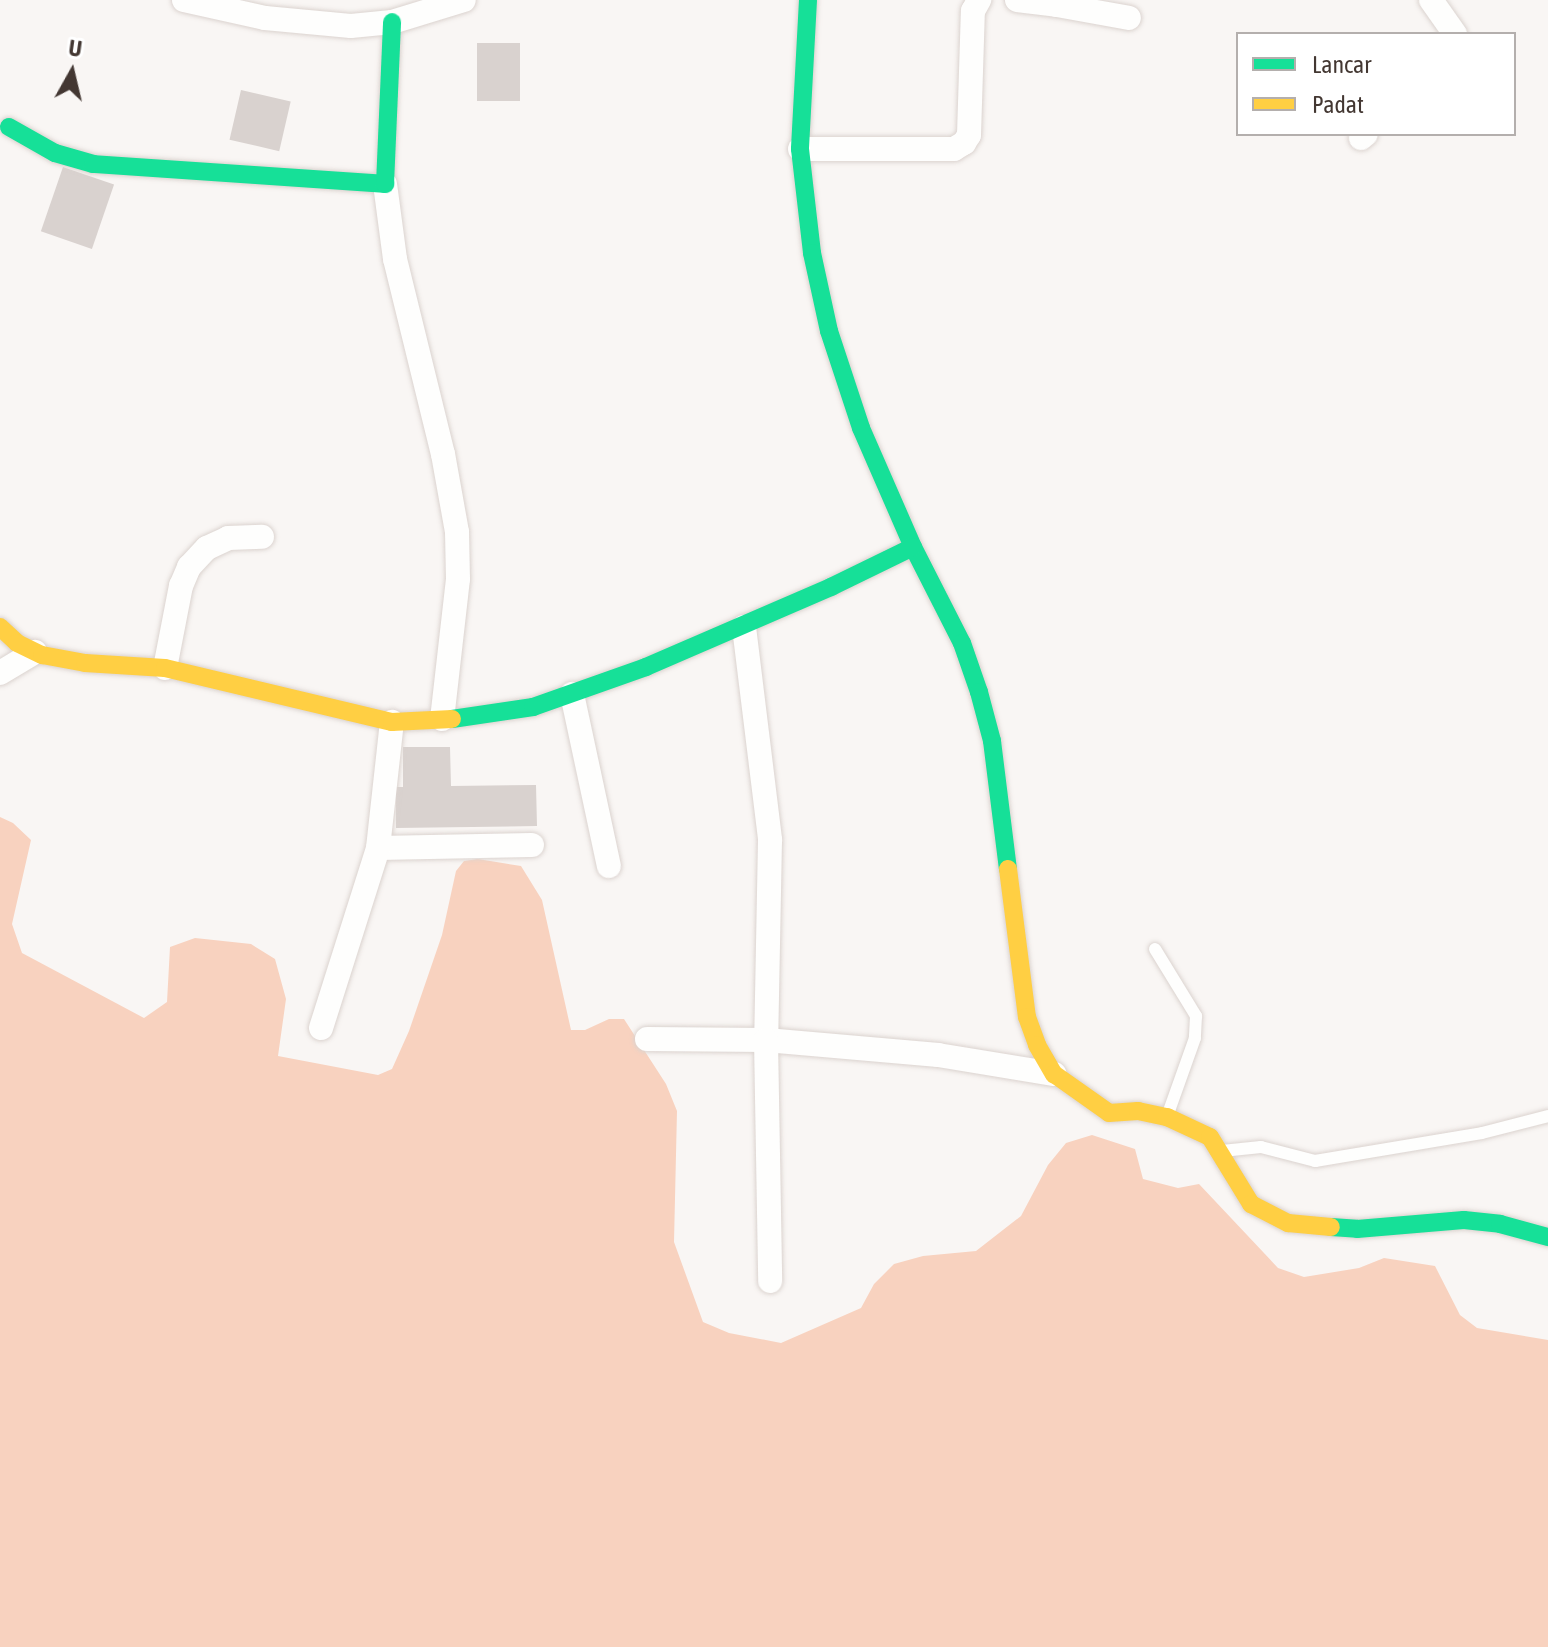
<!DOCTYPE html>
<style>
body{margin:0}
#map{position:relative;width:1548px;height:1647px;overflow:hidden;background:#f9f6f4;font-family:"Asap Condensed",sans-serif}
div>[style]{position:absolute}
.forest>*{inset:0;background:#f8d2bf}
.building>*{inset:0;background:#d9d2cf;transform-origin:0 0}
.roads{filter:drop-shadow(0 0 2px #dbd3cf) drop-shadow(0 0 2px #dbd3cf)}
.lane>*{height:12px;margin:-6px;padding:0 6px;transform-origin:6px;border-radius:6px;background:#fefefd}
.street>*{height:24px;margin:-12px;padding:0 12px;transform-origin:12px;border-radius:12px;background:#fefefd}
.fast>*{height:18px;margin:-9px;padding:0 9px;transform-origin:9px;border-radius:9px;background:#16e098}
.slow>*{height:18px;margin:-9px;padding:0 9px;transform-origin:9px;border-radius:9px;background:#ffcf43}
span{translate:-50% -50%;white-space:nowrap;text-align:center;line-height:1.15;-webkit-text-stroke:7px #fff;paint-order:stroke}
.legend{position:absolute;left:1236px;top:32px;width:280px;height:104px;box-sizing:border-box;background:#fff;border:2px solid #b4afad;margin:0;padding:10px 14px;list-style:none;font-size:24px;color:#433732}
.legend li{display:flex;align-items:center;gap:16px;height:40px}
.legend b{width:40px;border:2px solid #b4afad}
.north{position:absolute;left:32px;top:32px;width:80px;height:80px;-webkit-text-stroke:6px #fff;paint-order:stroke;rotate:8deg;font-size:22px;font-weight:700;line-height:32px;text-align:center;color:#433732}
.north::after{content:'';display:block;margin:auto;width:28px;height:36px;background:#433732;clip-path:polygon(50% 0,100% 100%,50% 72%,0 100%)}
</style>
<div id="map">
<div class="forest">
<i style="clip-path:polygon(0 817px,13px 823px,31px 840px,12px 924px,22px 953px,144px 1018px,167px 1002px,170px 947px,195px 938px,251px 944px,275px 959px,286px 999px,278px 1056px,378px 1075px,392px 1069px,409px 1031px,442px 935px,456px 871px,464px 861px,478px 859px,521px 866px,542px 900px,571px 1030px,585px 1030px,609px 1019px,624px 1019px,666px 1084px,677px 1111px,674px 1242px,703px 1322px,729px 1333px,781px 1343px,861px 1308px,874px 1284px,894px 1264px,923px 1256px,976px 1251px,1021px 1216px,1048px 1165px,1066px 1143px,1092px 1135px,1135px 1149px,1143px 1179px,1178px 1188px,1199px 1184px,1278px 1268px,1304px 1277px,1359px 1268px,1384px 1258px,1435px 1266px,1460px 1315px,1477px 1328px,1548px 1340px,1548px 1647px,0 1647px)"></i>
</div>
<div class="building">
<i style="left:477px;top:43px;width:43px;height:58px"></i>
<i style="left:241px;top:90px;width:51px;height:51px;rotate:13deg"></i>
<i style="left:63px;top:167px;width:54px;height:68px;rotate:19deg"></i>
<i style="clip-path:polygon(403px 747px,450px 747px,451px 786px,536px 785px,537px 826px,396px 828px,396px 787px,403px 787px)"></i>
</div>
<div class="roads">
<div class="lane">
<i style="left:1155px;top:949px;width:79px;rotate:58.5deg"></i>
<i style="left:1196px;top:1016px;width:22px;rotate:93deg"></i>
<i style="left:1195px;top:1038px;width:81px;rotate:109.6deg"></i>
<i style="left:1222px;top:1151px;width:39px;rotate:-6deg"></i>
<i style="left:1261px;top:1147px;width:56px;rotate:14.5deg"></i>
<i style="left:1315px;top:1161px;width:169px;rotate:-9.5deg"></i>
<i style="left:1482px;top:1133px;width:68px;rotate:-14.4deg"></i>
</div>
<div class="street">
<i style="left:184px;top:0;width:83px;rotate:12.5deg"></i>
<i style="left:265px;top:18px;width:86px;rotate:5.3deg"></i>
<i style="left:351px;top:26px;width:41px;rotate:-5.6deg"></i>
<i style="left:392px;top:22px;width:75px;rotate:-17deg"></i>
<i style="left:1017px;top:0;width:40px;rotate:7.1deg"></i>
<i style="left:1057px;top:5px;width:5px;rotate:-79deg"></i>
<i style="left:1431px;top:0;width:42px;rotate:54.8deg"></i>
<i style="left:1057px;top:5px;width:73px;rotate:10.2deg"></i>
<i style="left:1361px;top:138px;width:6px;rotate:-39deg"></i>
<i style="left:800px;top:149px;width:154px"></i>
<i style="left:954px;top:149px;width:12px;rotate:-31deg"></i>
<i style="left:964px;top:143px;width:9px;rotate:-58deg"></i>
<i style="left:969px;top:135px;width:124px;rotate:-88.2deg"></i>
<i style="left:973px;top:11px;width:13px;rotate:-61deg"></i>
<i style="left:385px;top:184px;width:76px;rotate:82.4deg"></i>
<i style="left:395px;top:259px;width:201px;rotate:76.2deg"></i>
<i style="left:443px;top:454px;width:79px;rotate:79.8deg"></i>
<i style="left:457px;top:532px;width:47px;rotate:88.8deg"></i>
<i style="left:458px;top:579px;width:141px;rotate:96.5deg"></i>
<i style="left:744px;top:627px;width:215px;rotate:83deg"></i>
<i style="left:770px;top:840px;width:200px;rotate:91.1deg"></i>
<i style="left:766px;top:1040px;width:173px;rotate:5deg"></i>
<i style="left:938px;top:1055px;width:118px;rotate:9.3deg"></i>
<i style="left:165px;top:668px;width:84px;rotate:-79deg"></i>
<i style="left:181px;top:586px;width:21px;rotate:-67deg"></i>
<i style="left:189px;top:567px;width:26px;rotate:-47deg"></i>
<i style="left:207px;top:548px;width:23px;rotate:-25deg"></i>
<i style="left:228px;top:538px;width:34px;rotate:-2deg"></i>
<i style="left:0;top:673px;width:41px;rotate:-31deg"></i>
<i style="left:572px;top:694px;width:176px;rotate:77.9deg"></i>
<i style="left:378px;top:848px;width:154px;rotate:-1.1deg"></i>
<i style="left:321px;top:1028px;width:189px;rotate:-72.4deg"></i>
<i style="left:378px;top:848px;width:127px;rotate:-83.7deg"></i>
<i style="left:647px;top:1039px;width:119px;rotate:0.5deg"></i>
<i style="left:766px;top:1040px;width:241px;rotate:89deg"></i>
</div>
<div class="fast">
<i style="left:808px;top:0;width:149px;rotate:93.1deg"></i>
<i style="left:800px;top:149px;width:105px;rotate:83.4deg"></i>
<i style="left:812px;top:253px;width:80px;rotate:77.7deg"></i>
<i style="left:829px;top:331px;width:102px;rotate:71.7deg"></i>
<i style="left:861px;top:428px;width:130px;rotate:66.4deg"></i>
<i style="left:913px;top:547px;width:108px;rotate:63deg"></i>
<i style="left:962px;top:643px;width:52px;rotate:70.9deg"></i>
<i style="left:979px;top:692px;width:51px;rotate:75.1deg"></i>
<i style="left:992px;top:741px;width:129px;rotate:82.9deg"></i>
<i style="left:9px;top:127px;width:53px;rotate:29.5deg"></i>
<i style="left:55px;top:153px;width:40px;rotate:16deg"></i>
<i style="left:93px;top:164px;width:293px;rotate:3.9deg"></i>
<i style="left:385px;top:184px;width:162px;rotate:-87.5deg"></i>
<i style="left:452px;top:719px;width:82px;rotate:-8.4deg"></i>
<i style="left:533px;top:707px;width:120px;rotate:-19.5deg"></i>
<i style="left:646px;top:667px;width:202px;rotate:-23.4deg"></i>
<i style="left:831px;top:587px;width:91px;rotate:-26deg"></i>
<i style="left:1331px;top:1227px;width:26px;rotate:4deg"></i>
<i style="left:1357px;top:1229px;width:107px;rotate:-4.8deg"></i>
<i style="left:1464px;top:1220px;width:36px;rotate:6deg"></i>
<i style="left:1500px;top:1224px;width:50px;rotate:15.2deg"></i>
</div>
<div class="slow">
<i style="left:0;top:627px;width:23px;rotate:43deg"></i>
<i style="left:17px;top:643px;width:28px;rotate:26deg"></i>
<i style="left:42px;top:655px;width:44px;rotate:10.5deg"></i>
<i style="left:85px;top:663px;width:80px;rotate:3.6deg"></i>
<i style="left:165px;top:668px;width:233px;rotate:13.4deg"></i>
<i style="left:392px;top:722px;width:60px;rotate:-2.9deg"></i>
<i style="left:1008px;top:869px;width:149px;rotate:82.7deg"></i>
<i style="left:1027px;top:1017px;width:30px;rotate:70deg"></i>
<i style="left:1037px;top:1045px;width:34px;rotate:60deg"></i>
<i style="left:1054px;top:1074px;width:67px;rotate:35.3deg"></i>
<i style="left:1109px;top:1113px;width:29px;rotate:-4deg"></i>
<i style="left:1138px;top:1111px;width:30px;rotate:12deg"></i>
<i style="left:1167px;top:1117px;width:47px;rotate:24.9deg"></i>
<i style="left:1210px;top:1137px;width:79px;rotate:58.5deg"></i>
<i style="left:1251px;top:1204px;width:42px;rotate:27.2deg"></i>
<i style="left:1288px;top:1223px;width:43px;rotate:5.3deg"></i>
</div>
</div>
<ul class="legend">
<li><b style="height:10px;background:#16e098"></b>Lancar</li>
<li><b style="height:10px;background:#ffcf43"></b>Padat</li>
</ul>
<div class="north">U</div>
</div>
